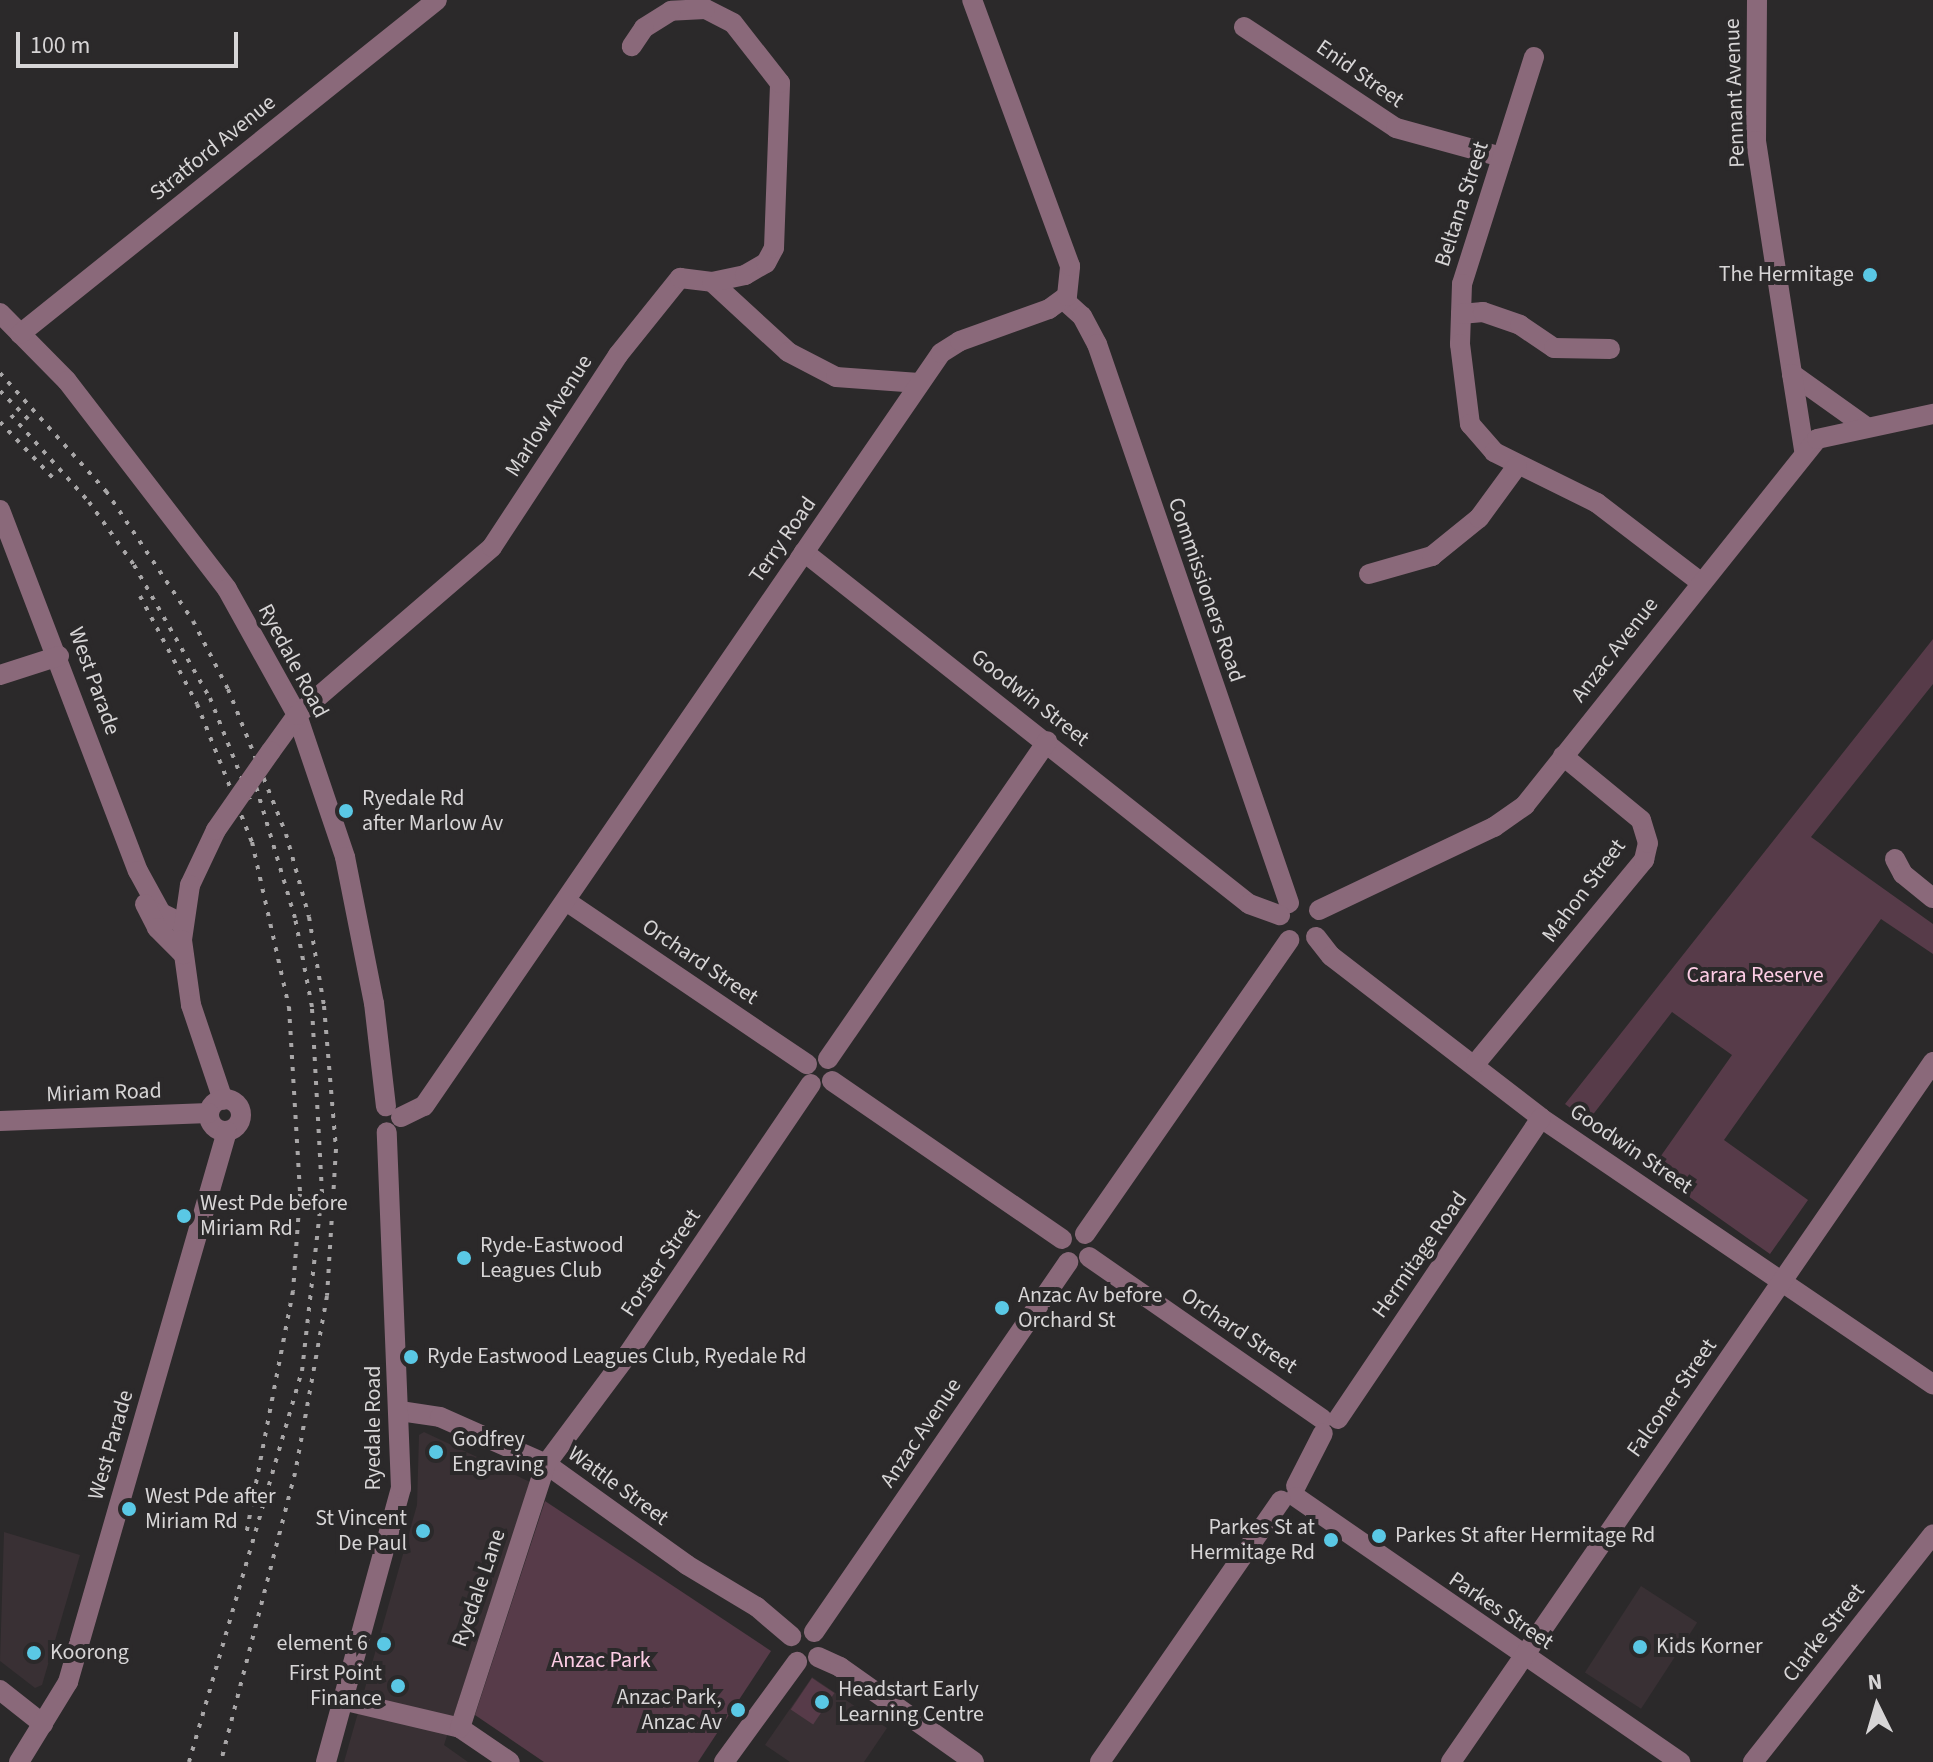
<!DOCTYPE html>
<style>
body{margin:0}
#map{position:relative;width:1933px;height:1762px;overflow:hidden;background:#2b292a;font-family:"Source Sans 3",sans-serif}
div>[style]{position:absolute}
.built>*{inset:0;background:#393034;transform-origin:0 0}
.green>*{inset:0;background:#573b49;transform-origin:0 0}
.minor>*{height:20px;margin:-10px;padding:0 10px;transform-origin:10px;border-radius:10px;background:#8a697a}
.minor>.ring{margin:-10px;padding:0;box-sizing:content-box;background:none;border:20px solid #8a697a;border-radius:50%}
.rail>*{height:4px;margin-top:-2px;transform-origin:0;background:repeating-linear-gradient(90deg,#a8a6a7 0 4px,transparent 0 12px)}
.minor-bridge>*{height:20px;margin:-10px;padding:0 10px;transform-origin:10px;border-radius:10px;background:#8a697a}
.dots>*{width:22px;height:22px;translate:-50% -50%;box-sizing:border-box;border:4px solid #2b292a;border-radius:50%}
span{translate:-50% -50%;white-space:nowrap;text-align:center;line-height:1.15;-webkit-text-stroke:8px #2b292a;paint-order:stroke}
.street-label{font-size:22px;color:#d7d5d6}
.poi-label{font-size:22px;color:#d7d5d6}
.right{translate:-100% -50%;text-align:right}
.left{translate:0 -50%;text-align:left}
.park-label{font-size:22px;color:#fdcde5}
.north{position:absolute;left:1837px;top:1666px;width:80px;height:80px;-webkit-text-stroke:6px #2b292a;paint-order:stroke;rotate:355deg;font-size:22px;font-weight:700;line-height:32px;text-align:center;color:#d7d5d6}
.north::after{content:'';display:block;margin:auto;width:28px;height:36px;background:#d7d5d6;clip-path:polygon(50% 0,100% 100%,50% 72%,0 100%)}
.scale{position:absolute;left:16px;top:32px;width:222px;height:36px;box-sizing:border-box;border:4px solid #d7d5d6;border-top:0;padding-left:10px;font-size:24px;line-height:28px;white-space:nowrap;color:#d7d5d6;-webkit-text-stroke:6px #2b292a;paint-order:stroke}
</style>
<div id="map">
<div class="built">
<i style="clip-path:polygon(424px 1432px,530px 1482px,444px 1745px,468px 1762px,344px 1762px,417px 1505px,419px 1435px)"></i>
<i style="clip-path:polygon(4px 1532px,80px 1555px,42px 1685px,35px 1688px,0 1661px)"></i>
<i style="left:1641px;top:1586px;width:67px;height:103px;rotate:33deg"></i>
<i style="clip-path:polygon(812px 1677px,887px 1728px,864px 1762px,790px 1762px,765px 1745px)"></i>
</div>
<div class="green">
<i style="clip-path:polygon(1933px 639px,1933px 684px,1811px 837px,1933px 924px,1933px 954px,1881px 919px,1724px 1140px,1808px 1200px,1770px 1254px,1651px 1170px,1732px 1055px,1672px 1012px,1588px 1121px,1565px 1104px)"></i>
<i style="clip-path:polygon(545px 1501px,771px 1651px,698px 1762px,544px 1762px,475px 1715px)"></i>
<i style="left:812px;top:1678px;width:27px;height:38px;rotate:34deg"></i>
</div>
<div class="minor">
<i style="left:1757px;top:0;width:141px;rotate:90.4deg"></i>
<i style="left:1756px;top:141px;width:236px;rotate:81.2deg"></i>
<i style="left:1792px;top:374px;width:90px;rotate:35.5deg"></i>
<i style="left:1244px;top:27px;width:182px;rotate:33.6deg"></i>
<i style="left:1396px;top:128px;width:110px;rotate:15.3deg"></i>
<i style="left:1534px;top:57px;width:238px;rotate:107.6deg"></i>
<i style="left:1462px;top:284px;width:60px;rotate:91.9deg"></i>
<i style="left:1460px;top:344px;width:81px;rotate:82.9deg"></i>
<i style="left:1470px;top:424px;width:37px;rotate:49deg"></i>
<i style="left:1494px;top:452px;width:115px;rotate:26.3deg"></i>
<i style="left:1597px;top:503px;width:128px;rotate:37.4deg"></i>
<i style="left:712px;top:282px;width:103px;rotate:42.6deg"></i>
<i style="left:788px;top:352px;width:54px;rotate:27.5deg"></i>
<i style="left:836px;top:377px;width:83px;rotate:4.1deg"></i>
<i style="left:1064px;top:300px;width:24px;rotate:42deg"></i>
<i style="left:1082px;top:316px;width:32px;rotate:62deg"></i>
<i style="left:1097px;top:344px;width:591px;rotate:71.04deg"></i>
<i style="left:0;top:313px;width:95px;rotate:45.4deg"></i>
<i style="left:67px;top:381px;width:262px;rotate:52.4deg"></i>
<i style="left:227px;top:589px;width:144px;rotate:60.9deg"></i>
<i style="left:297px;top:715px;width:150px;rotate:71.3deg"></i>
<i style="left:345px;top:857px;width:149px;rotate:78.8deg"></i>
<i style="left:374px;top:1003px;width:104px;rotate:83.4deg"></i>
<i style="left:1461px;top:314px;width:22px;rotate:-5deg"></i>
<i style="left:1483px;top:312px;width:39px;rotate:19deg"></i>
<i style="left:1520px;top:325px;width:41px;rotate:34.1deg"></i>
<i style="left:1554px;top:348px;width:56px;rotate:1deg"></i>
<i style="left:20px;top:334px;width:534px;rotate:-38.69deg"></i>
<i style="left:1792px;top:374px;width:77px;rotate:81deg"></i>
<i style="left:0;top:510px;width:386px;rotate:69.1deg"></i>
<i style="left:138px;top:871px;width:48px;rotate:61.3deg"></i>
<i style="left:161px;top:913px;width:25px;rotate:26deg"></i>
<i style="left:804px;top:552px;width:567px;rotate:38.34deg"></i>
<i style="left:1249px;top:904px;width:33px;rotate:20deg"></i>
<i style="left:1369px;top:574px;width:66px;rotate:-15.9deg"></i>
<i style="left:1432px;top:556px;width:60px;rotate:-39deg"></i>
<i style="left:1479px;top:518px;width:64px;rotate:-53.8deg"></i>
<i style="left:0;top:675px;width:62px;rotate:-17.9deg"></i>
<i style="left:271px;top:751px;width:44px;rotate:-54.2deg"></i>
<i style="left:297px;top:715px;width:257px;rotate:-40.7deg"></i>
<i style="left:492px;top:547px;width:230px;rotate:-56.7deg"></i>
<i style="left:618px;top:355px;width:99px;rotate:-51.2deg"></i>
<i style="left:680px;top:278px;width:32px;rotate:7deg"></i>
<i style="left:712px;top:282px;width:34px;rotate:-12deg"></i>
<i style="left:745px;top:275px;width:24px;rotate:-30deg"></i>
<i style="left:766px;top:263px;width:17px;rotate:-62deg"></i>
<i style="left:774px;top:248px;width:165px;rotate:-87.9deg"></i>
<i style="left:780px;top:83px;width:76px;rotate:-128.1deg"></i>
<i style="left:733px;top:23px;width:31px;rotate:-153deg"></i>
<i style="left:705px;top:9px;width:34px;rotate:177deg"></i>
<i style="left:671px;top:11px;width:32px;rotate:148deg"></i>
<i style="left:644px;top:28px;width:22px;rotate:124deg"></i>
<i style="left:216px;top:830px;width:61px;rotate:115.3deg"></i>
<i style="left:190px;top:885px;width:56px;rotate:98.3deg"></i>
<i style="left:182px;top:940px;width:66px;rotate:82.1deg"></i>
<i style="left:191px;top:1005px;width:100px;rotate:71.4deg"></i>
<i style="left:1895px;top:859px;width:17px;rotate:62deg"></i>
<i style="left:1903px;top:874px;width:38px;rotate:39deg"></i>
<i style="left:566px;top:901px;width:291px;rotate:34.1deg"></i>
<i style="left:145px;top:904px;width:27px;rotate:63deg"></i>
<i style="left:157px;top:928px;width:37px;rotate:45deg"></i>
<i style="left:1319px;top:910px;width:194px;rotate:-25.4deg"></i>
<i style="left:1494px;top:827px;width:38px;rotate:-35deg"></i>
<i style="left:1525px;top:805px;width:468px;rotate:-51.4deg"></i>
<i style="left:1817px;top:439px;width:119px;rotate:-12.2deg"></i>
<i style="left:1316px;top:937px;width:24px;rotate:52deg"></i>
<i style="left:1331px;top:956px;width:265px;rotate:37.6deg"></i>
<i style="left:1541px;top:1118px;width:474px;rotate:34.2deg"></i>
<i style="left:828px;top:1059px;width:386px;rotate:-55.4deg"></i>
<i style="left:1476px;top:1063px;width:264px;rotate:-50.4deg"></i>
<i style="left:1644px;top:860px;width:17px;rotate:-77deg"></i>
<i style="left:1648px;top:843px;width:24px;rotate:-107deg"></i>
<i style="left:1641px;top:820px;width:101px;rotate:-140.6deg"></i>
<i style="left:832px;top:1081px;width:279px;rotate:34.5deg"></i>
<i class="ring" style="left:209px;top:1099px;width:12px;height:12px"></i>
<i style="left:401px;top:1117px;width:25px;rotate:-26deg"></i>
<i style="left:424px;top:1106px;width:913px;rotate:-55.53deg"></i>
<i style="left:941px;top:353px;width:22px;rotate:-32deg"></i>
<i style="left:960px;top:341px;width:95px;rotate:-19.8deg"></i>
<i style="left:1049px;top:309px;width:22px;rotate:-36deg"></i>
<i style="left:1067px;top:296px;width:30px;rotate:-84deg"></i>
<i style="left:1070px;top:266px;width:283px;rotate:-110.2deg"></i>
<i style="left:0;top:1121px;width:209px;rotate:-2.2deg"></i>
<i style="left:1085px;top:1234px;width:358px;rotate:-55.2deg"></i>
<i style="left:1089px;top:1257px;width:284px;rotate:34.8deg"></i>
<i style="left:400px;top:1411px;width:40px;rotate:8.5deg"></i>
<i style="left:440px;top:1417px;width:116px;rotate:23.9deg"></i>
<i style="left:546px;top:1464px;width:173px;rotate:35.6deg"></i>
<i style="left:687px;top:1565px;width:82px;rotate:31deg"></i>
<i style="left:757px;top:1607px;width:45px;rotate:40.5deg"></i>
<i style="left:1338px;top:1419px;width:363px;rotate:-56deg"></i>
<i style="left:1296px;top:1486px;width:59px;rotate:-63deg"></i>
<i style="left:1296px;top:1497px;width:467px;rotate:34.6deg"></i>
<i style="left:814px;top:1632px;width:449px;rotate:-55.5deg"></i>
<i style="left:818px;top:1657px;width:24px;rotate:24deg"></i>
<i style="left:840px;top:1667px;width:164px;rotate:35.3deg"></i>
<i style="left:0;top:1690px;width:55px;rotate:38.3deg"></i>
<i style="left:342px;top:1700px;width:121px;rotate:13.3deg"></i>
<i style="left:460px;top:1728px;width:60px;rotate:34.2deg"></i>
<i style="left:460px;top:1728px;width:278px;rotate:-72deg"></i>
<i style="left:546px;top:1464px;width:137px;rotate:-53.3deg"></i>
<i style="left:628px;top:1354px;width:326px;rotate:-55.9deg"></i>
<i style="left:19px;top:1762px;width:94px;rotate:-58.5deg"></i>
<i style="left:68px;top:1682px;width:573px;rotate:-73.9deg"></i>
<i style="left:326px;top:1762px;width:284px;rotate:-74.7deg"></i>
<i style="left:401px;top:1488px;width:356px;rotate:-92.3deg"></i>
<i style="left:724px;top:1762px;width:124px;rotate:-53.9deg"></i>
<i style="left:1100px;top:1762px;width:318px;rotate:-55.3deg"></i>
<i style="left:1451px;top:1762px;width:850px;rotate:-55.45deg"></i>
<i style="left:1753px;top:1762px;width:290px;rotate:-51.7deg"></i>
</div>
<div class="rail">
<i style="left:0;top:373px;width:159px;rotate:48.1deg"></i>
<i style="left:106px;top:491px;width:156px;rotate:56.2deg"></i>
<i style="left:193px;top:621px;width:76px;rotate:62.8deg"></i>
<i style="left:228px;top:689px;width:156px;rotate:68.2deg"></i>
<i style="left:286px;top:834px;width:86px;rotate:74.5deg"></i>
<i style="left:309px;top:917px;width:90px;rotate:80.4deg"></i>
<i style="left:324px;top:1006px;width:144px;rotate:85.2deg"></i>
<i style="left:336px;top:1149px;width:147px;rotate:93.5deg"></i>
<i style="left:327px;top:1296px;width:180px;rotate:100.2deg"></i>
<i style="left:295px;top:1473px;width:298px;rotate:104.4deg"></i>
<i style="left:0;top:391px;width:40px;rotate:45deg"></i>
<i style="left:11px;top:415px;width:117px;rotate:48.1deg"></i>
<i style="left:89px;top:502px;width:77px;rotate:54.5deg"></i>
<i style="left:134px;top:565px;width:153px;rotate:60.3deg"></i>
<i style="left:210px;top:698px;width:109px;rotate:68.4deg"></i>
<i style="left:0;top:422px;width:80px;rotate:46.5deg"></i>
<i style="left:140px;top:596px;width:122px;rotate:62.2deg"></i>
<i style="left:197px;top:704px;width:149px;rotate:68.3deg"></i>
<i style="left:252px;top:842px;width:169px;rotate:77.4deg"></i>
<i style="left:289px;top:1007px;width:187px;rotate:86.6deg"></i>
<i style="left:300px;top:1194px;width:97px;rotate:94.1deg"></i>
<i style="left:293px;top:1291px;width:248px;rotate:100.9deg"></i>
<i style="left:189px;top:1762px;width:407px;rotate:-73.9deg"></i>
<i style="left:302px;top:1371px;width:179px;rotate:-83.6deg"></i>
<i style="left:322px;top:1193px;width:186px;rotate:-93.1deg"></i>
<i style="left:312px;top:1007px;width:91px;rotate:-100.8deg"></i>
<i style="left:295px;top:918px;width:141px;rotate:-106.5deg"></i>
</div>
<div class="minor-bridge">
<i style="left:216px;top:830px;width:96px;rotate:-55.2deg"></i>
</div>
<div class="dots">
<i style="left:1870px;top:275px;background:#5ac8e5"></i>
<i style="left:346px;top:811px;background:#5ac8e5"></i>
<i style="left:184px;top:1216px;background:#5ac8e5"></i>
<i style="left:464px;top:1258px;background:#5ac8e5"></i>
<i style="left:1002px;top:1308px;background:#5ac8e5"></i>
<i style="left:411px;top:1357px;background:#5ac8e5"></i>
<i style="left:436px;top:1452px;background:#5ac8e5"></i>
<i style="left:129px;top:1509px;background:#5ac8e5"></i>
<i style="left:423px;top:1531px;background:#5ac8e5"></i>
<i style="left:1379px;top:1536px;background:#5ac8e5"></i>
<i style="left:1331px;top:1540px;background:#5ac8e5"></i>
<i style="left:384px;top:1644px;background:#5ac8e5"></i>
<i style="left:1640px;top:1647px;background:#5ac8e5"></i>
<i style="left:34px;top:1653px;background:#5ac8e5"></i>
<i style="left:398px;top:1686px;background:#5ac8e5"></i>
<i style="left:822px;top:1702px;background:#5ac8e5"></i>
<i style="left:738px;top:1710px;background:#5ac8e5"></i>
</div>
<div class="street-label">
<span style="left:1360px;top:74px;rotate:35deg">Enid Street</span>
<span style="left:1735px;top:93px;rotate:-92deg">Pennant Avenue</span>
<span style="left:213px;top:148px;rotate:-39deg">Stratford Avenue</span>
<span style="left:1462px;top:204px;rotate:-72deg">Beltana Street</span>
<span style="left:549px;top:416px;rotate:-57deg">Marlow Avenue</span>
<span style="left:783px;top:540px;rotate:-55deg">Terry Road</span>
<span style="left:1206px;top:590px;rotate:71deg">Commissioners Road</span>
<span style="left:1615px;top:650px;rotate:-52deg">Anzac Avenue</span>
<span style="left:293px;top:661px;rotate:62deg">Ryedale Road</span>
<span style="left:94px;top:681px;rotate:70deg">West Parade</span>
<span style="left:1030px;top:698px;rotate:38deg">Goodwin Street</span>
<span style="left:1584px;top:891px;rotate:-53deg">Mahon Street</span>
<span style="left:700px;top:962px;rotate:34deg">Orchard Street</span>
<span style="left:104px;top:1093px;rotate:-2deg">Miriam Road</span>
<span style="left:1631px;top:1149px;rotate:34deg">Goodwin Street</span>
<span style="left:1420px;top:1255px;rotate:-55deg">Hermitage Road</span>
<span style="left:661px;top:1263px;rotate:-56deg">Forster Street</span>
<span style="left:1239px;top:1331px;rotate:34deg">Orchard Street</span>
<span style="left:1672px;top:1398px;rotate:-55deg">Falconer Street</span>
<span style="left:374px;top:1428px;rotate:-90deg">Ryedale Road</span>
<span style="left:921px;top:1433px;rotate:-56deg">Anzac Avenue</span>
<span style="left:111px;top:1445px;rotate:-74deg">West Parade</span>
<span style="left:618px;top:1486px;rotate:36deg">Wattle Street</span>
<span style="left:479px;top:1588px;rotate:-71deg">Ryedale Lane</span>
<span style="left:1501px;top:1611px;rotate:34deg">Parkes Street</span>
<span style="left:1824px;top:1633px;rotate:-52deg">Clarke Street</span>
</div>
<div class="poi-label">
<span class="right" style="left:1854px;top:275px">The Hermitage</span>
<span class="left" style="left:362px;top:811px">Ryedale Rd<br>after Marlow Av</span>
<span class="left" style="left:200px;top:1216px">West Pde before<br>Miriam Rd</span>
<span class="left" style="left:480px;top:1258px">Ryde-Eastwood<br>Leagues Club</span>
<span class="left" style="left:1018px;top:1308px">Anzac Av before<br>Orchard St</span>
<span class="left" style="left:427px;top:1357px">Ryde Eastwood Leagues Club, Ryedale Rd</span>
<span class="left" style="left:452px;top:1452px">Godfrey<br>Engraving</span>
<span class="left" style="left:145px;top:1509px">West Pde after<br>Miriam Rd</span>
<span class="right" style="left:407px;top:1531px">St Vincent<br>De Paul</span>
<span class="right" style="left:1315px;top:1540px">Parkes St at<br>Hermitage Rd</span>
<span class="left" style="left:1395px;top:1536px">Parkes St after Hermitage Rd</span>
<span class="right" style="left:368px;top:1644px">element 6</span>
<span class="left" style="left:1656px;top:1647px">Kids Korner</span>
<span class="left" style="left:50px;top:1653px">Koorong</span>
<span class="right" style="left:382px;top:1686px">First Point<br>Finance</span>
<span class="left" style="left:838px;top:1702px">Headstart Early<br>Learning Centre</span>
<span class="right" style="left:722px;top:1710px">Anzac Park,<br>Anzac Av</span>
</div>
<div class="park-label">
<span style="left:1755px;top:976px">Carara Reserve</span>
<span style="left:601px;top:1661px">Anzac Park</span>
</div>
<div class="north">N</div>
<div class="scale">100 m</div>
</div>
